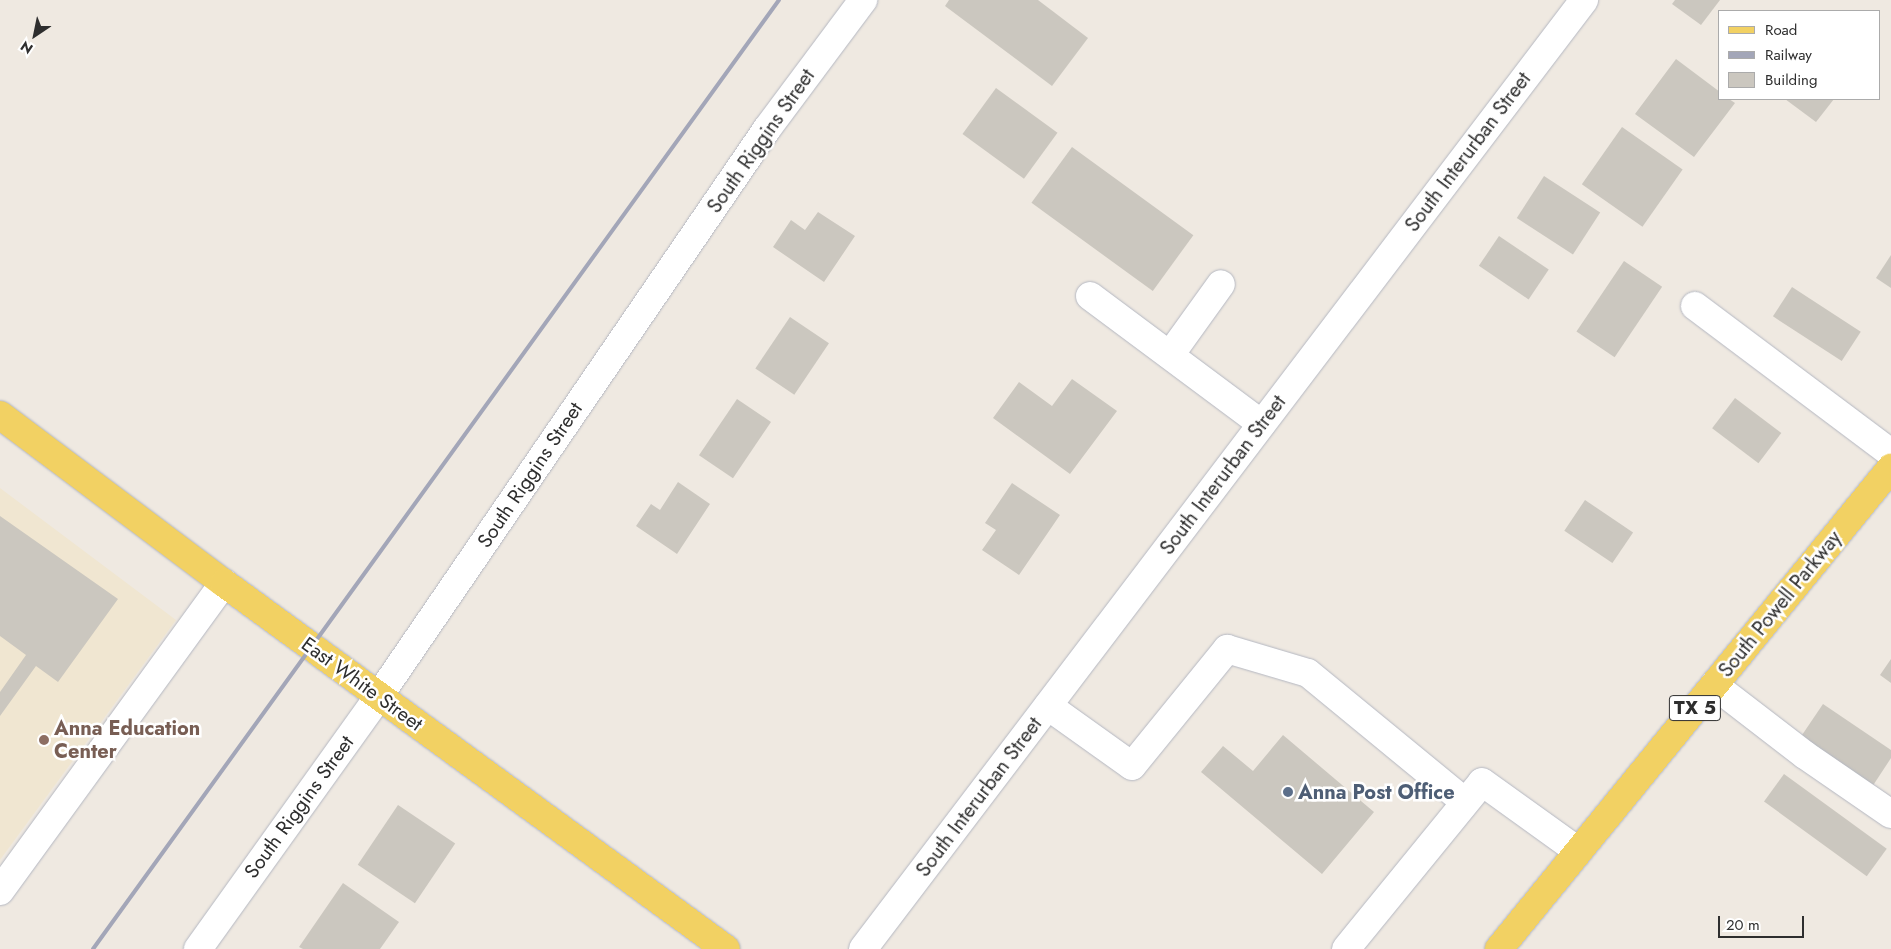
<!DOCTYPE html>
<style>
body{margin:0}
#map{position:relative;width:1891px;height:949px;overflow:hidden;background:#efe9e1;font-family:Jost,sans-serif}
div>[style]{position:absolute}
.education>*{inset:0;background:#f0e6d1}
.building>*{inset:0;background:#cbc7bf;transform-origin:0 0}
.roads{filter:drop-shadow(0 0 1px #b4b7c1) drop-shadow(0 0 1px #b4b7c1)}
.minor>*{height:28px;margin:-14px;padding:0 14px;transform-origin:14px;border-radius:14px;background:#fff}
.major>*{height:28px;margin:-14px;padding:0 14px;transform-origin:14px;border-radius:14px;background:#f2d163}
.rail>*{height:4px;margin:-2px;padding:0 2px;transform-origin:2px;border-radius:2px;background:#a3a6b8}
.dots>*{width:14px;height:14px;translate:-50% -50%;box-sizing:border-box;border:2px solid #fff;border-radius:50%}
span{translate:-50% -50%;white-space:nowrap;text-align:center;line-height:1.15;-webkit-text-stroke:5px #fff;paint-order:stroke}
.shield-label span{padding:1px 4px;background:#fff;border:1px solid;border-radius:4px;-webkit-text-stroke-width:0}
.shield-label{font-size:19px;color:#2e2e2e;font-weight:700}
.street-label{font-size:20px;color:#2e2e2e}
.education-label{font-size:20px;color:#785e54;font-weight:700}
.left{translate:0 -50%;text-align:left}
.service-label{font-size:20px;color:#4e5e75;font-weight:700}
.legend{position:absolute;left:1718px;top:10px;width:162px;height:90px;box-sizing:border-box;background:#fff;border:1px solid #ababab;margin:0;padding:6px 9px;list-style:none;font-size:15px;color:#2e2e2e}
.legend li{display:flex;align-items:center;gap:10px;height:25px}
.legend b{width:25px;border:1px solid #ababab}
.north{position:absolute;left:10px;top:10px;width:50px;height:50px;-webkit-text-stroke:4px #fff;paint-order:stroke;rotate:214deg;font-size:14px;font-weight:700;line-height:20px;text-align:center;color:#2e2e2e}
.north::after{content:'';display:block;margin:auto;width:18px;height:22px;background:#2e2e2e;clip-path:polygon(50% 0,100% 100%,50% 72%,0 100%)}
.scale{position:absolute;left:1718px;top:916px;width:86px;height:22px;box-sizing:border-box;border:2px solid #2e2e2e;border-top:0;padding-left:6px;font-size:15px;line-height:18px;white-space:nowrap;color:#2e2e2e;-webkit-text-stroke:4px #fff;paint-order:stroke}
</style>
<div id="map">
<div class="education">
<i style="clip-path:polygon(0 488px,176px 620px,0 860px)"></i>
</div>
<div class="building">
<i style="clip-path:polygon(949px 0,1038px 0,1088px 38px,1052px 86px,945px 6px)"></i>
<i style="clip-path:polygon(1675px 0,1720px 0,1701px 25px,1672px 4px)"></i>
<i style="clip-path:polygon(1676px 59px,1720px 92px,1720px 99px,1729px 99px,1735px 103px,1694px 157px,1635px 114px)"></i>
<i style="left:996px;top:88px;width:76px;height:57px;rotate:36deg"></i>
<i style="clip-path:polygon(1785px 99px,1834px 99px,1816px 122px)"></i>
<i style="left:1622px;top:127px;width:74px;height:70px;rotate:35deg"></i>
<i style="left:1072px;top:147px;width:150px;height:69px;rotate:36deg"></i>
<i style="left:1544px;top:176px;width:67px;height:50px;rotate:33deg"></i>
<i style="clip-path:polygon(818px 212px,855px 236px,824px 282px,773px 247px,791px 220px,805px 230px)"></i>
<i style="left:1499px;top:236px;width:60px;height:36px;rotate:34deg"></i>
<i style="clip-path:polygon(1891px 255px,1891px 288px,1876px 278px)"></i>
<i style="left:1624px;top:261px;width:46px;height:85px;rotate:34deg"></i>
<i style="left:1792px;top:287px;width:82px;height:35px;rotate:33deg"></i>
<i style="left:790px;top:317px;width:47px;height:62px;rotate:34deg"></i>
<i style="clip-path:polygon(1072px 379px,1117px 411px,1070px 474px,993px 418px,1019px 382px,1052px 406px)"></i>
<i style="left:1735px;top:398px;width:58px;height:38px;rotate:37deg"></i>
<i style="left:737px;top:399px;width:41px;height:68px;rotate:34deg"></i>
<i style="clip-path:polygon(678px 482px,710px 504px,677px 554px,636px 526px,651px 504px,660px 510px)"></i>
<i style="clip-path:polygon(1012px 483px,1060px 515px,1019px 575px,982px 550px,996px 530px,985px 523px)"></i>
<i style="left:1585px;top:500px;width:58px;height:37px;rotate:34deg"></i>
<i style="clip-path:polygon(0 516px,118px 599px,58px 682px,36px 666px,0 716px,0 692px,26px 655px,0 636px)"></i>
<i style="clip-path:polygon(1891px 659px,1891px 683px,1880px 675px)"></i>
<i style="clip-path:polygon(1823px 704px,1891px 750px,1891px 758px,1872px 787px,1800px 738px)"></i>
<i style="clip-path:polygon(1283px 735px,1374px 812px,1322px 874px,1201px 772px,1223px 746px,1253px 771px)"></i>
<i style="left:1784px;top:774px;width:127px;height:34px;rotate:36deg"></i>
<i style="left:398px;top:805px;width:69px;height:72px;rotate:34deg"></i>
<i style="clip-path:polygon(343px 883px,399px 922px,380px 949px,303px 949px,299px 947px)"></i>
</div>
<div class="roads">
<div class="minor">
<i style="left:1090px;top:296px;width:214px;rotate:36.7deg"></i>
<i style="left:1695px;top:306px;width:245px;rotate:36.9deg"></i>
<i style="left:1170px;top:355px;width:87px;rotate:-54.3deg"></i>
<i style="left:1714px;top:685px;width:115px;rotate:37.6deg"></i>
<i style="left:1805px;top:755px;width:104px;rotate:34.5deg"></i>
<i style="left:1048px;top:706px;width:103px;rotate:35.5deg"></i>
<i style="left:1132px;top:766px;width:151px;rotate:-50.9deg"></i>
<i style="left:1227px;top:649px;width:84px;rotate:16.5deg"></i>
<i style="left:1308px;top:673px;width:203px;rotate:39.4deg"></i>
<i style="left:0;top:891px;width:381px;rotate:-54deg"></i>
<i style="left:198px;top:949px;width:311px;rotate:-54.4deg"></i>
<i style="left:379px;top:696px;width:687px;rotate:-55.62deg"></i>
<i style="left:767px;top:129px;width:161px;rotate:-53.3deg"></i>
<i style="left:863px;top:949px;width:1192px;rotate:-52.77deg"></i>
<i style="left:1346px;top:949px;width:215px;rotate:-50.8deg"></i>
<i style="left:1482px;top:782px;width:118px;rotate:35.7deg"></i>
</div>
<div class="major">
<i style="left:0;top:415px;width:280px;rotate:36.9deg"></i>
<i style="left:224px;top:583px;width:621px;rotate:36.1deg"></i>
<i style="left:1499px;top:949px;width:621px;rotate:-50.82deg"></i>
</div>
</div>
<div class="rail">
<i style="left:93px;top:949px;width:1171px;rotate:-54.14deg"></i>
</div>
<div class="dots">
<i style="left:44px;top:740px;background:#8d6e63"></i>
<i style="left:1288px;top:792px;background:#5c6f8a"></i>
</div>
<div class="shield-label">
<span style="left:1695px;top:708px">TX 5</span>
</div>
<div class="street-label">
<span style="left:761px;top:141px;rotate:-55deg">South Riggins Street</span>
<span style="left:1468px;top:152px;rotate:-53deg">South Interurban Street</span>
<span style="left:530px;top:475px;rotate:-56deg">South Riggins Street</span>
<span style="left:1223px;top:475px;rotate:-53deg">South Interurban Street</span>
<span style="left:1780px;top:604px;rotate:-51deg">South Powell Parkway</span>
<span style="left:362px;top:684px;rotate:36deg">East White Street</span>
<span style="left:979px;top:797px;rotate:-53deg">South Interurban Street</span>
<span style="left:299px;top:807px;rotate:-54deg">South Riggins Street</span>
</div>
<div class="education-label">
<span class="left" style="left:54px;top:740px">Anna Education<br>Center</span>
</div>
<div class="service-label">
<span class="left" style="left:1298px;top:792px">Anna Post Office</span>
</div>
<ul class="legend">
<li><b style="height:6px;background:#f2d163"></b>Road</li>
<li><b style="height:6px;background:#a3a6b8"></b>Railway</li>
<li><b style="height:14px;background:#cbc7bf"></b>Building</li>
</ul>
<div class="north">N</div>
<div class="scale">20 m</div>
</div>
